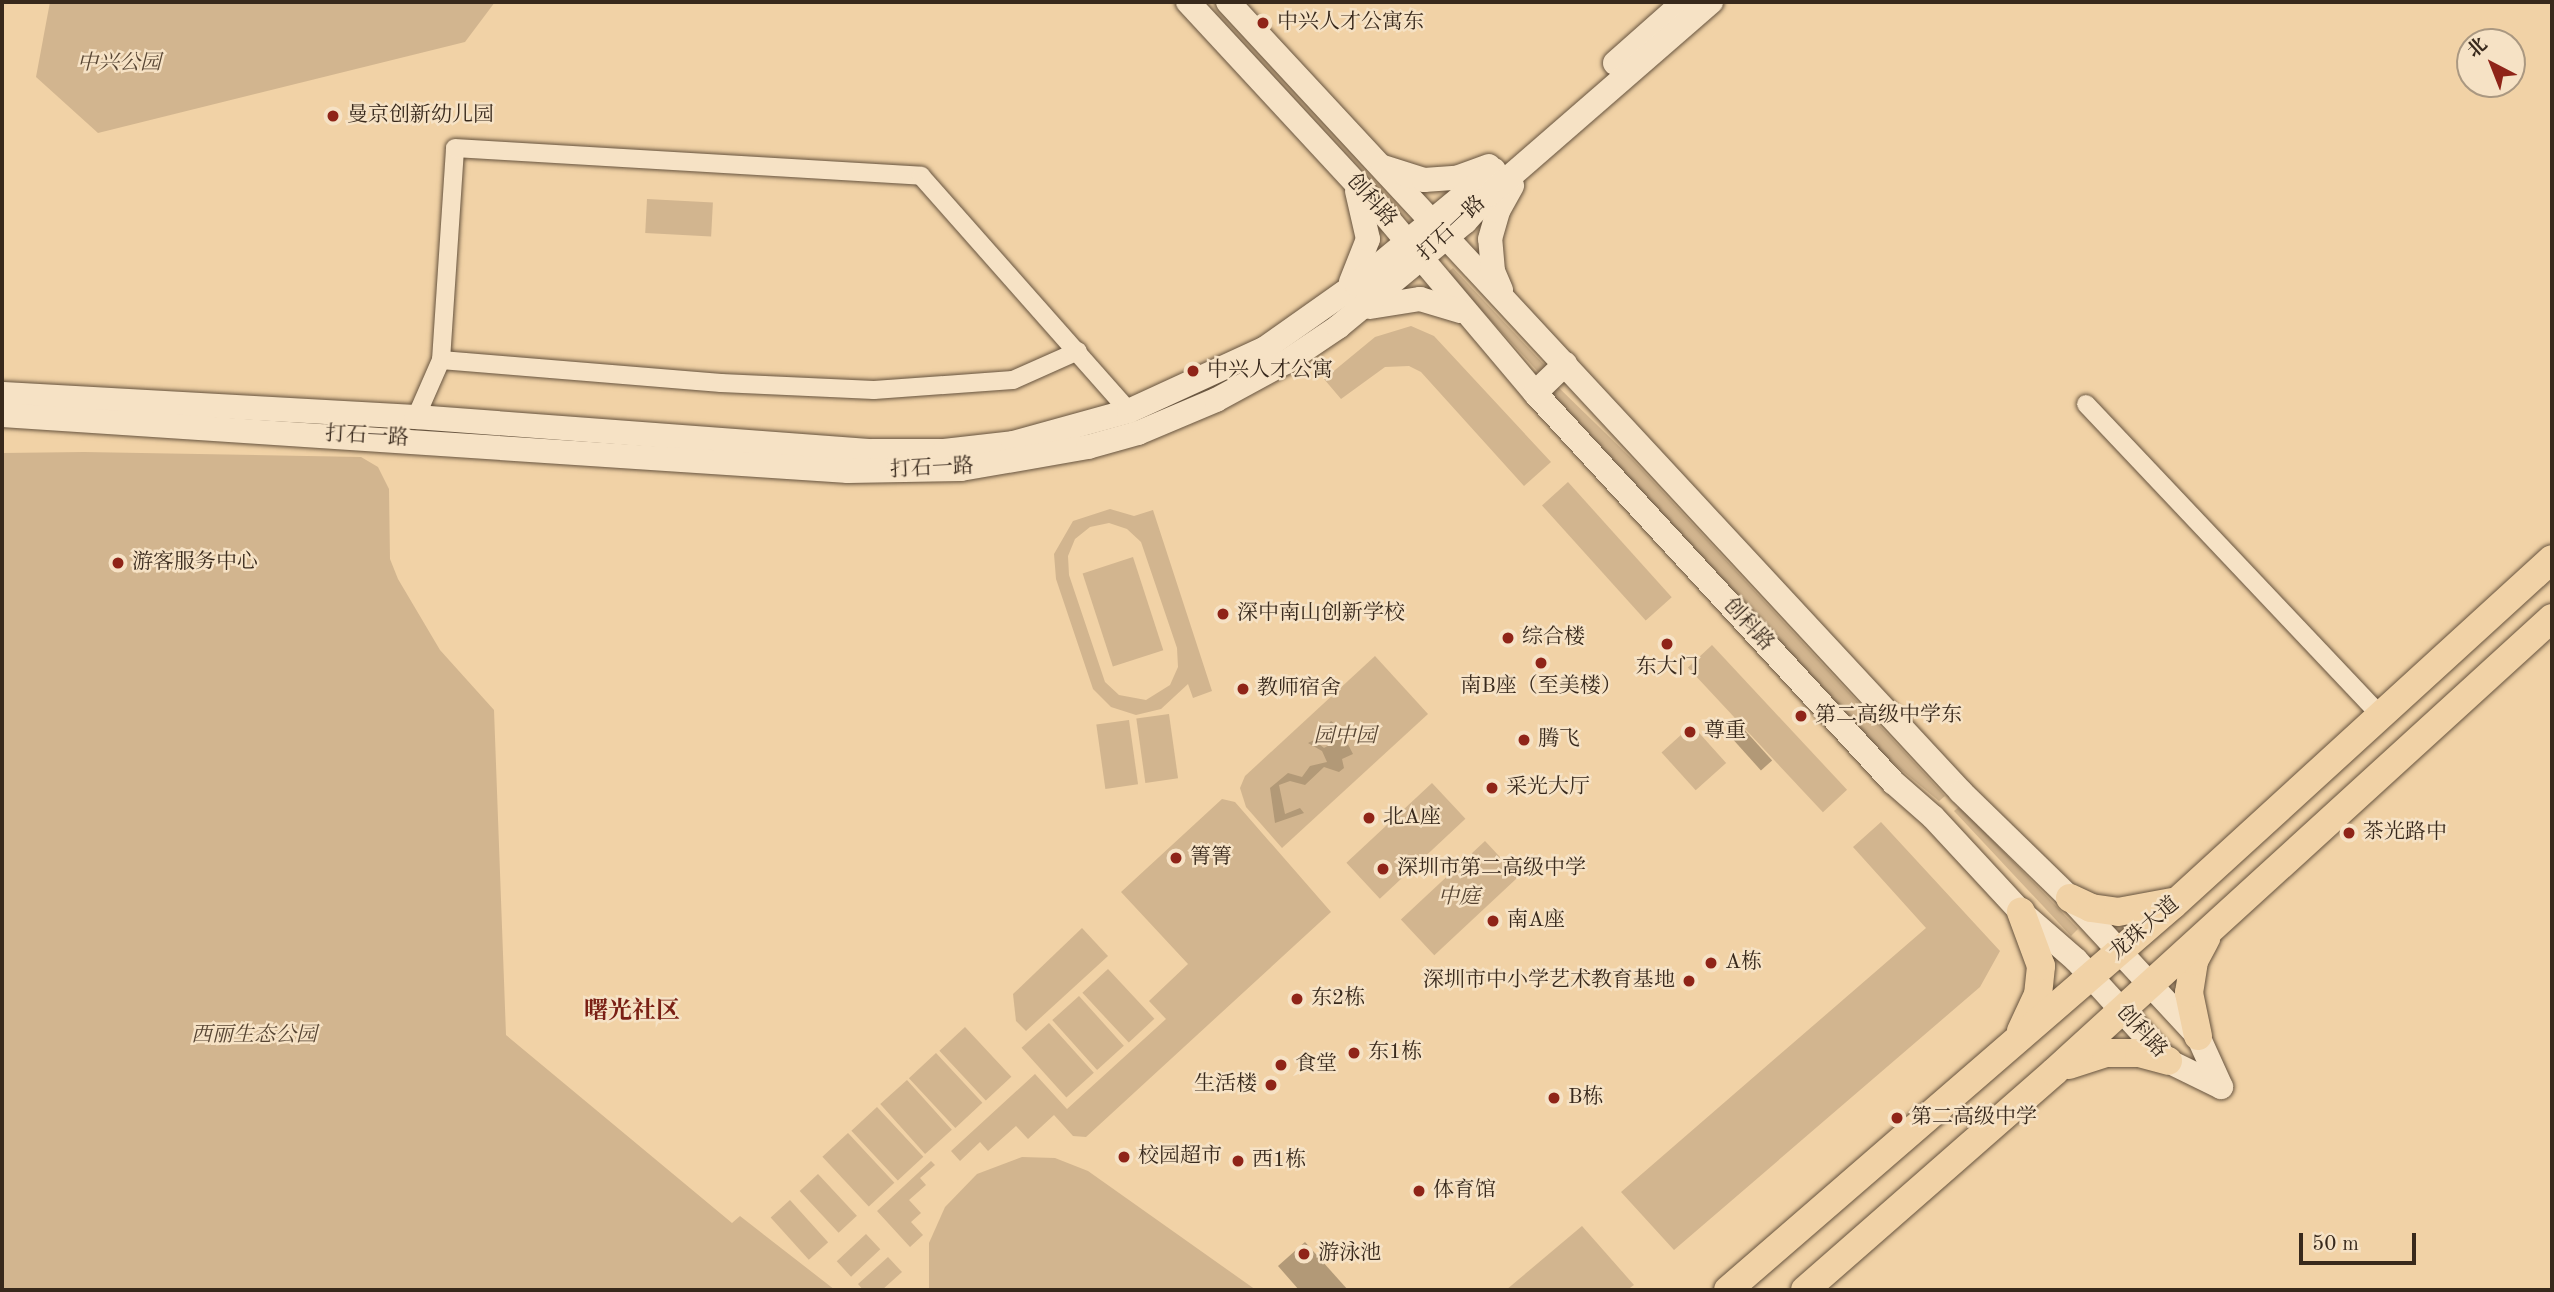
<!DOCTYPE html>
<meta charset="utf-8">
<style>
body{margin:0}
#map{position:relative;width:2554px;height:1292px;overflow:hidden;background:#f1d2a6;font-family:"Old Standard TT","Noto Serif SC",serif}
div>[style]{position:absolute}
.green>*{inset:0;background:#d2b58f;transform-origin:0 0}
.water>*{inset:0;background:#b29977;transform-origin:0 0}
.roads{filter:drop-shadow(0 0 2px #66533e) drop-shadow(0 0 2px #66533e)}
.minor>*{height:18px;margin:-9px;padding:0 9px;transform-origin:9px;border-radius:9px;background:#f6e2c5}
.secondary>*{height:24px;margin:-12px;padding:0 12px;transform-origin:12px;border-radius:12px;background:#f6e2c5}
.primary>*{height:28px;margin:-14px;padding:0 14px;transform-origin:14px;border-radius:14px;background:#f1d2a6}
.dots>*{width:19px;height:19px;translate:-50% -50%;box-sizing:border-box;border:4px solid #f6e2c5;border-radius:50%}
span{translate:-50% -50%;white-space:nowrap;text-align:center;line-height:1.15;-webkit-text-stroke:5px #f6e2c5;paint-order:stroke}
.poi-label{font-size:21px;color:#38291c}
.left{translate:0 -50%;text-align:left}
.right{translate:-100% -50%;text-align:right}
.park-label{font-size:21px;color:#574533;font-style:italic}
.street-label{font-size:21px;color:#38291c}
.quarter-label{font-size:24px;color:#7a1f14;font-weight:700}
.frame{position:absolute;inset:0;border:4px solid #38291c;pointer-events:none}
.north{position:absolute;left:2456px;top:28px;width:70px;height:70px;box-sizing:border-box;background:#f6e2c5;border:2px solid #aa9881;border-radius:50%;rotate:318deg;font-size:19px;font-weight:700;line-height:28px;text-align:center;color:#38291c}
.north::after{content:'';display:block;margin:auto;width:24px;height:32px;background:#8f2418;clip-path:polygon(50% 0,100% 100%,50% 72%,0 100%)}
.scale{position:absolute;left:2299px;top:1233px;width:117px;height:32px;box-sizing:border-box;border:4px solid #38291c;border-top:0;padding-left:9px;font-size:21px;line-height:24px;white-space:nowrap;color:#38291c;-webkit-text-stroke:5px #f6e2c5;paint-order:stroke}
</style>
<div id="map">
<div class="green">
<i style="clip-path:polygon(50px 2px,495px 2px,465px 42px,98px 133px,36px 77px)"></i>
<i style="left:647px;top:199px;width:66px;height:34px;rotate:3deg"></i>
<i style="clip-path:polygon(1453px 268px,1550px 371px,1543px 377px,1447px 273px)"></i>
<i style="clip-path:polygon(1411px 326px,1434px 336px,1551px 462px,1524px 486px,1421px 372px,1409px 366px,1385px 367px,1341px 399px,1324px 379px,1375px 337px)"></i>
<i style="clip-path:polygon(1555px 384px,1633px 460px,1945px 796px,1939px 801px,1888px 759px,1548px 390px)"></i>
<i style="clip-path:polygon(84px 452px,361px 457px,378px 467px,389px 489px,390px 559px,398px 579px,440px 650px,494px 710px,506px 1035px,732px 1223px,740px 1216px,835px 1290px,2px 1290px,2px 453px)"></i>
<i style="left:1568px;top:482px;width:155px;height:35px;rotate:48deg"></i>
<i style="clip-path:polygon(evenodd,1110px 509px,1134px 516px,1153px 510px,1212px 691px,1193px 698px,1188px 684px,1161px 709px,1136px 715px,1111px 707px,1093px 689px,1056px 579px,1054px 554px,1073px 521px,1110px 509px,1109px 523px,1127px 529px,1141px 542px,1177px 648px,1178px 667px,1170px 685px,1146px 700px,1119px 695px,1105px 682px,1069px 575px,1068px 556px,1075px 539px,1090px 527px,1109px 523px)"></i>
<i style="left:1133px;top:557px;width:98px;height:53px;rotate:72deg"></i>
<i style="left:1712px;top:645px;width:198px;height:33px;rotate:47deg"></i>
<i style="clip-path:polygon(1375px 656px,1428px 714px,1282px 848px,1246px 807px,1240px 788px,1245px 776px)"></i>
<i style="left:1169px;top:714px;width:65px;height:33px;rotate:82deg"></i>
<i style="left:1129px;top:720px;width:65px;height:33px;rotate:82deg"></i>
<i style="left:1692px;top:725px;width:51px;height:41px;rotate:48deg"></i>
<i style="left:1432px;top:783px;width:49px;height:117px;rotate:47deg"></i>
<i style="clip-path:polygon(1222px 799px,1235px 802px,1331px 912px,1086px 1137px,1073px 1136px,1054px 1115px,1028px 1139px,1016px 1126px,988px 1151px,980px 1142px,960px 1161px,951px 1151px,1035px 1074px,1067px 1109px,1166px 1019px,1149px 1001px,1188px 964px,1121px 892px)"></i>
<i style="clip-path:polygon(1960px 806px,2078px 929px,2071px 936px,1954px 811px)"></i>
<i style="clip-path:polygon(1881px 822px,2000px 951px,1980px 987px,1674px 1250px,1621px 1192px,1926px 928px,1853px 847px)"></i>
<i style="left:1485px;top:841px;width:49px;height:115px;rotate:47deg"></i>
<i style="clip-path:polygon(1082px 928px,1108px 956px,1026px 1031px,1016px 1021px,1013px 994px)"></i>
<i style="left:1108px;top:969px;width:68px;height:35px;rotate:47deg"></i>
<i style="left:1079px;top:996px;width:67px;height:36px;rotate:48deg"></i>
<i style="left:1049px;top:1023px;width:67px;height:37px;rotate:48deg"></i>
<i style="left:965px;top:1027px;width:68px;height:35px;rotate:47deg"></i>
<i style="left:936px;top:1053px;width:68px;height:37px;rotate:47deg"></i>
<i style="left:907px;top:1080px;width:67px;height:36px;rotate:48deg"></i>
<i style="left:877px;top:1107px;width:68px;height:35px;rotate:47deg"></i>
<i style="left:848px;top:1133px;width:68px;height:35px;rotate:47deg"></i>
<i style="clip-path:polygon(1022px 1157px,1055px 1158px,1088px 1171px,1256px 1290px,929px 1290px,929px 1243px,945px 1207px,977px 1174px)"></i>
<i style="clip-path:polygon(931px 1161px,935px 1165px,920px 1178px,926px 1185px,909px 1200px,921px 1213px,911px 1222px,923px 1235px,910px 1247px,877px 1211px)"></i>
<i style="left:818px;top:1174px;width:57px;height:25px;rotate:47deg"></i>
<i style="left:790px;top:1200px;width:57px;height:26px;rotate:48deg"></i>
<i style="clip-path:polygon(1582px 1226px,1634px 1285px,1627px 1290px,1506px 1290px)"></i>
<i style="left:866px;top:1234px;width:21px;height:40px;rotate:47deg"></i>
<i style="clip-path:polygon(888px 1257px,902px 1272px,882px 1290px,863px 1290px,858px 1284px)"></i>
</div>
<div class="water">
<i style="clip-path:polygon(1331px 721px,1339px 727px,1353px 754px,1342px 759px,1344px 768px,1339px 772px,1324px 767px,1305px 785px,1290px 781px,1279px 785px,1285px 814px,1300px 808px,1304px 813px,1275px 823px,1270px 788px,1288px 773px,1302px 777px,1310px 766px,1327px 762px,1322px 751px,1308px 743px,1314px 740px,1324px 748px,1331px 744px,1326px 727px)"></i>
<i style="left:1742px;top:727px;width:45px;height:15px;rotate:48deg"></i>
<i style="clip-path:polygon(1305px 1242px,1348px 1290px,1299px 1290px,1278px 1266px)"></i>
</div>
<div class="roads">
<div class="minor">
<i style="left:441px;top:360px;width:281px;rotate:4.7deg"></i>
<i style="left:721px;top:383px;width:153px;rotate:2.6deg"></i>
<i style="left:874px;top:390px;width:139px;rotate:-4.1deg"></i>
<i style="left:1013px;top:380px;width:71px;rotate:-24deg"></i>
<i style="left:2086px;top:404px;width:428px;rotate:46.6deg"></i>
<i style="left:416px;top:417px;width:62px;rotate:-66.3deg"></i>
<i style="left:441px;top:360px;width:212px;rotate:-86.2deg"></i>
<i style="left:455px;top:148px;width:467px;rotate:3.4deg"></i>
<i style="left:921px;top:176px;width:314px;rotate:48.5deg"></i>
</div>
<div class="secondary">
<i style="left:1188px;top:2px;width:289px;rotate:47.2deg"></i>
<i style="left:1384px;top:214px;width:234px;rotate:49.8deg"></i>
<i style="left:1535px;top:393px;width:529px;rotate:47.38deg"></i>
<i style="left:1893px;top:782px;width:53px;rotate:41.2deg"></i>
<i style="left:1933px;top:817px;width:129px;rotate:47.2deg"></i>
<i style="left:2021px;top:912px;width:73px;rotate:41.1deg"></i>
<i style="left:2076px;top:960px;width:137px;rotate:47.7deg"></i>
<i style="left:2168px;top:1061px;width:59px;rotate:26.1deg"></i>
<i style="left:1228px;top:2px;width:1078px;rotate:47.14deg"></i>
<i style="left:1961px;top:792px;width:152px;rotate:44.2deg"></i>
<i style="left:2070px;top:898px;width:188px;rotate:47.2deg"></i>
<i style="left:2198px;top:1036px;width:56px;rotate:65.7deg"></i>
<i style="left:1615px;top:63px;width:92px;rotate:-41.5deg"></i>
<i style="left:1383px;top:167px;width:43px;rotate:17.6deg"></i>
<i style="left:1424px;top:180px;width:32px;rotate:-4deg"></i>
<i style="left:1456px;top:178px;width:35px;rotate:-20deg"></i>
<i style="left:1351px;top:282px;width:46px;rotate:-68.4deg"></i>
<i style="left:1368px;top:239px;width:49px;rotate:-102.9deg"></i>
<i style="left:1501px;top:290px;width:21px;rotate:-113deg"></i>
<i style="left:1493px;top:271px;width:32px;rotate:-95deg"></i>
<i style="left:1490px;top:239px;width:29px;rotate:-74deg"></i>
<i style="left:1498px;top:211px;width:29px;rotate:-61deg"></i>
<i style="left:1370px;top:307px;width:51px;rotate:-9.1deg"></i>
<i style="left:1420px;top:299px;width:42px;rotate:16.7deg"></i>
<i style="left:1535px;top:393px;width:42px;rotate:-44deg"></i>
<i style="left:2px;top:394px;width:415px;rotate:3.2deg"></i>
<i style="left:416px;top:417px;width:457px;rotate:4.3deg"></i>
<i style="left:872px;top:451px;width:72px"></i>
<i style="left:944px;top:451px;width:69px;rotate:-6.6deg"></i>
<i style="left:1013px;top:443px;width:120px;rotate:-15.4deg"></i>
<i style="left:1129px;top:411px;width:149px;rotate:-24.7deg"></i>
<i style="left:1264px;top:349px;width:113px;rotate:-35.2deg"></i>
<i style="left:1356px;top:284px;width:179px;rotate:-39.6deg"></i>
<i style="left:2px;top:415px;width:848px;rotate:3.79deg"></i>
<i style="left:848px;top:471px;width:113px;rotate:-1deg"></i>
<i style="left:961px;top:469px;width:129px;rotate:-9.8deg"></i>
<i style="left:1088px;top:447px;width:52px;rotate:-15.6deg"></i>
<i style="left:1138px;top:433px;width:85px;rotate:-22.9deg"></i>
<i style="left:1216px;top:400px;width:80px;rotate:-28.5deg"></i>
<i style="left:1286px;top:362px;width:63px;rotate:-33.9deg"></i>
<i style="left:1338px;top:327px;width:165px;rotate:-39.6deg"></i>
<i style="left:1465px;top:222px;width:38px;rotate:-48deg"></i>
<i style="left:1490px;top:194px;width:293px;rotate:-41deg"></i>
</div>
<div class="primary">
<i style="left:2070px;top:898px;width:23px;rotate:25deg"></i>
<i style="left:2091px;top:908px;width:27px;rotate:8deg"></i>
<i style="left:2118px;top:912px;width:55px;rotate:-10.5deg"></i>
<i style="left:2021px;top:1031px;width:40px;rotate:-65deg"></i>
<i style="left:2038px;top:995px;width:29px;rotate:-84deg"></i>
<i style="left:2041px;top:966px;width:58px;rotate:-110.3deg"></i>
<i style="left:2198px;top:1036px;width:44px;rotate:-101.8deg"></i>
<i style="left:2189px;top:993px;width:32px;rotate:-81deg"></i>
<i style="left:2194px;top:961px;width:26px;rotate:-62deg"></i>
<i style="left:2069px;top:1065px;width:39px;rotate:-18deg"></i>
<i style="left:2106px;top:1053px;width:33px"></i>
<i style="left:2139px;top:1053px;width:30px;rotate:15deg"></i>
<i style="left:1728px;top:1290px;width:588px;rotate:-40.87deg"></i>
<i style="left:2173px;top:905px;width:513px;rotate:-42.39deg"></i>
<i style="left:1805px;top:1290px;width:331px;rotate:-41.2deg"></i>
<i style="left:2054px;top:1072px;width:674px;rotate:-42.35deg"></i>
</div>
</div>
<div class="dots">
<i style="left:1263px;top:23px;background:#8f2418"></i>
<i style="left:333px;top:116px;background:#8f2418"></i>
<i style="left:1193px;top:371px;background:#8f2418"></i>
<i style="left:118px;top:563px;background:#8f2418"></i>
<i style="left:1223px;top:614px;background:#8f2418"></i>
<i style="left:1508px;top:638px;background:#8f2418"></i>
<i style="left:1667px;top:644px;background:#8f2418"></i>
<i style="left:1541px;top:663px;background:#8f2418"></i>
<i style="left:1243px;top:689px;background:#8f2418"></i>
<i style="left:1801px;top:716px;background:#8f2418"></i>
<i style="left:1690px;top:732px;background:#8f2418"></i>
<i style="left:1524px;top:740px;background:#8f2418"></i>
<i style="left:1492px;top:788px;background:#8f2418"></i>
<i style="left:1369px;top:818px;background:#8f2418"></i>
<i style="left:2349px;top:833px;background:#8f2418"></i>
<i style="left:1176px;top:858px;background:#8f2418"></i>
<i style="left:1383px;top:869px;background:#8f2418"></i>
<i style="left:1493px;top:921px;background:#8f2418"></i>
<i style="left:1711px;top:963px;background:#8f2418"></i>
<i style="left:1689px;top:981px;background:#8f2418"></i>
<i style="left:1297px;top:999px;background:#8f2418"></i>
<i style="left:1354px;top:1053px;background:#8f2418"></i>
<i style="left:1281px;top:1065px;background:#8f2418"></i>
<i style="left:1271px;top:1085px;background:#8f2418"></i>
<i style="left:1554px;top:1098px;background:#8f2418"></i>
<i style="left:1897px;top:1118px;background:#8f2418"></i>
<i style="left:1124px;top:1157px;background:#8f2418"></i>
<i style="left:1238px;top:1161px;background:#8f2418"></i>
<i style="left:1419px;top:1191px;background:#8f2418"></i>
<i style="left:1304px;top:1254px;background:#8f2418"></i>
</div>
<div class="poi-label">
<span class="left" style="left:1277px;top:23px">中兴人才公寓东</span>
<span class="left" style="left:347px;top:116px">曼京创新幼儿园</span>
<span class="left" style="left:1207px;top:371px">中兴人才公寓</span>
<span class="left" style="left:132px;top:563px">游客服务中心</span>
<span class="left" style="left:1237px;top:614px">深中南山创新学校</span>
<span class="left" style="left:1522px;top:638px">综合楼</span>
<span style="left:1667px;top:668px">东大门</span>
<span style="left:1541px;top:687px">南B座（至美楼）</span>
<span class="left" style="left:1257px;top:689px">教师宿舍</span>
<span class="left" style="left:1815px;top:716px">第二高级中学东</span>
<span class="left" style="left:1704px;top:732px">尊重</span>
<span class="left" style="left:1538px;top:740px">腾飞</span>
<span class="left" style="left:1506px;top:788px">采光大厅</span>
<span class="left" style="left:1383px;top:818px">北A座</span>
<span class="left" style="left:2363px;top:833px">茶光路中</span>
<span class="left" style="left:1190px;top:858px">箐箐</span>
<span class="left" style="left:1397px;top:869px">深圳市第二高级中学</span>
<span class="left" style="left:1507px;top:921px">南A座</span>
<span class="left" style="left:1725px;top:963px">A栋</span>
<span class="right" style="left:1675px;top:981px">深圳市中小学艺术教育基地</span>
<span class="left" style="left:1311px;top:999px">东2栋</span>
<span class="left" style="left:1368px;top:1053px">东1栋</span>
<span class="left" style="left:1295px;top:1065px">食堂</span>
<span class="right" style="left:1257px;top:1085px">生活楼</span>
<span class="left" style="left:1568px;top:1098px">B栋</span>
<span class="left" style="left:1911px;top:1118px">第二高级中学</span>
<span class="left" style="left:1138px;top:1157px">校园超市</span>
<span class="left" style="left:1252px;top:1161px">西1栋</span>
<span class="left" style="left:1433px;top:1191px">体育馆</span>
<span class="left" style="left:1318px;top:1254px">游泳池</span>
</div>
<div class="park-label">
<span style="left:119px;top:64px">中兴公园</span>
<span style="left:1345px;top:737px">园中园</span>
<span style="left:1459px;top:898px">中庭</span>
<span style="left:254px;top:1036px">西丽生态公园</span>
</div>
<div class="street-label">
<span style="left:1371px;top:201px;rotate:48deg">创科路</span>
<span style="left:1452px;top:229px;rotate:-43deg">打石一路</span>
<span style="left:367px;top:437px;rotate:3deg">打石一路</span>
<span style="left:932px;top:469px;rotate:-3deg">打石一路</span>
<span style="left:1748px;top:625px;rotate:47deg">创科路</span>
<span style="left:2145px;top:929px;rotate:-41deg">龙珠大道</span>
<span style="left:2141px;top:1032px;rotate:47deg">创科路</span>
</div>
<div class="quarter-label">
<span style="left:632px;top:1013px">曙光社区</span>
</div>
<div class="frame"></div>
<div class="north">北</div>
<div class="scale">50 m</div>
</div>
